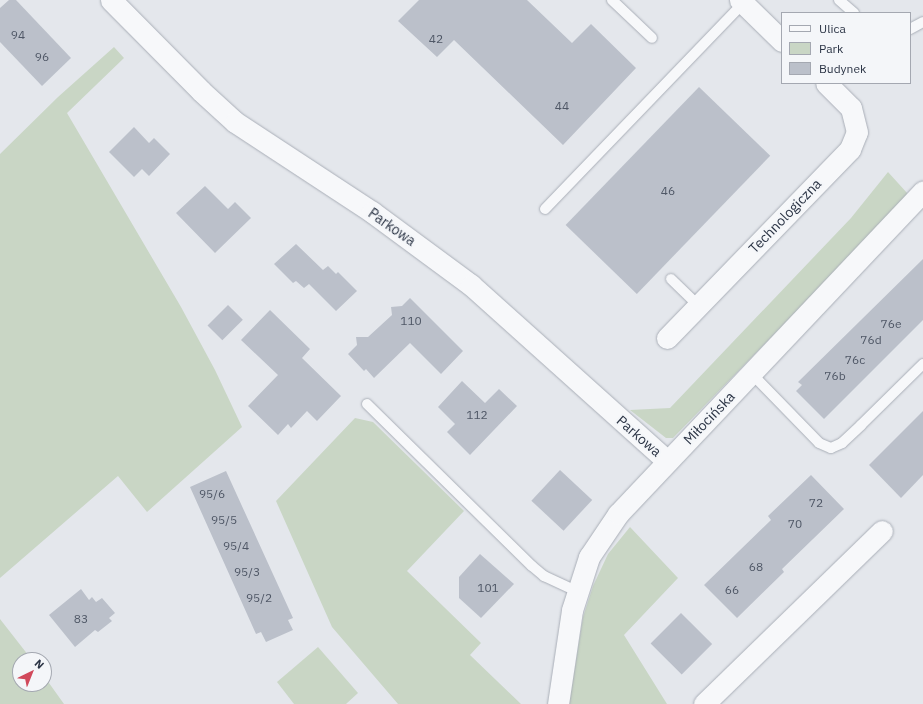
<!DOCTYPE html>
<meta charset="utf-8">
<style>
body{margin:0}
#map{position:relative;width:923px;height:704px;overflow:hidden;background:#e4e7ec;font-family:"IBM Plex Sans",sans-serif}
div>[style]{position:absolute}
.green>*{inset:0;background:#c9d6c5}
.building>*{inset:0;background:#bbc0ca;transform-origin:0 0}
.roads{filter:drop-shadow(0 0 1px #a9aeb7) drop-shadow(0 0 1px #a9aeb7)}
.lane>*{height:10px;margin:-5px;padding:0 5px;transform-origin:5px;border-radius:5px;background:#f7f8fa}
.street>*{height:21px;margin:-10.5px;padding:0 10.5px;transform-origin:10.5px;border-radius:10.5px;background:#f7f8fa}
span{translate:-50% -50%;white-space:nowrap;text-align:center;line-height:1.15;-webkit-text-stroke:4px #f4f6f9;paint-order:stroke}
.number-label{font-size:12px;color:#4f5766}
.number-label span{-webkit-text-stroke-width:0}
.street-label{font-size:14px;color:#2b3445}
.legend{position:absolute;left:781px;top:12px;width:130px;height:72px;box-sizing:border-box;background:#f4f6f9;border:1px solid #a4a8b1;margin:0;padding:5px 7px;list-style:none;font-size:12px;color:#2b3445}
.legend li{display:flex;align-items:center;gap:8px;height:20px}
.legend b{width:20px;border:1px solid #a4a8b1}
.north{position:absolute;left:12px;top:652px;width:40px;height:40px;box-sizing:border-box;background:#f4f6f9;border:1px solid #a4a8b1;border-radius:50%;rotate:43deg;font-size:11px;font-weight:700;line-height:16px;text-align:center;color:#2b3445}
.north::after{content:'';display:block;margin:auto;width:14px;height:18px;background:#d1495b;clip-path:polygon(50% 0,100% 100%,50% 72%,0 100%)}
</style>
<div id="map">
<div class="green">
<i style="clip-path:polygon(114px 47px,124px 58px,67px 113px,181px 307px,215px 370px,242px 427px,147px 512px,118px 476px,0 578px,0 154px,58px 97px)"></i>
<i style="clip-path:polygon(888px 172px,908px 194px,904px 201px,673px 438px,666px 438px,630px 410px,670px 408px,851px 218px)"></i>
<i style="clip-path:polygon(355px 418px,373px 422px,464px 511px,407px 571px,481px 643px,470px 655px,521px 704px,398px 704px,332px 627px,276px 501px)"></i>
<i style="clip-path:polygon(630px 527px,678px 578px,624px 635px,667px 704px,569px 704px,583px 617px,593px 586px,608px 554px)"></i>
<i style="clip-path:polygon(0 619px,32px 660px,20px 660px,20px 684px,44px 684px,44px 676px,64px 704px,0 704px)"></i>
<i style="clip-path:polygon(318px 647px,358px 693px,346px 704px,294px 704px,277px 682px)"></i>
</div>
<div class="building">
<i style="clip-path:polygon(9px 0,16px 0,71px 58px,42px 86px,0 42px,0 8px)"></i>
<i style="clip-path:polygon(419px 0,527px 0,572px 43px,591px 24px,636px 68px,563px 145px,454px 40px,437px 57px,398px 21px)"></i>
<i style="left:699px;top:87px;width:99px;height:192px;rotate:44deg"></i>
<i style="clip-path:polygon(134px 127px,149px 143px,154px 138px,170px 154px,149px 176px,142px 169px,134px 177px,109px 152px)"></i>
<i style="clip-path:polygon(205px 186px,228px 209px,235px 202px,251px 218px,215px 253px,176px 213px)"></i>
<i style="clip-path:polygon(296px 244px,323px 270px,328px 266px,336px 274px,338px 272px,357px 291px,336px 311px,309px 284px,304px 288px,296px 281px,293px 283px,274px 264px)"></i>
<i style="clip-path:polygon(923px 259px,923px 320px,824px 419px,796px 391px,802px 385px,798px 382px)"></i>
<i style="clip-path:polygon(410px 298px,463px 351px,441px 374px,410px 343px,374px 378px,366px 369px,364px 371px,348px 354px,357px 345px,356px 337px,368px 337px,392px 315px,391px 307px,402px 306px)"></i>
<i style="left:228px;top:305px;width:21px;height:29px;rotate:45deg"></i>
<i style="clip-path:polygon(270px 310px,310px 349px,302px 358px,341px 396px,317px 421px,307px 411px,291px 428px,288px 424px,278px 435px,248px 406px,278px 375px,241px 340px)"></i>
<i style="clip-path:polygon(462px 381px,485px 403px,499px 389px,517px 406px,470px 455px,447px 432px,455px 424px,438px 407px)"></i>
<i style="clip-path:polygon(923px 411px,923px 475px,901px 498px,869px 465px)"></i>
<i style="left:560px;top:470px;width:44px;height:42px;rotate:43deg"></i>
<i style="clip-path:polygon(226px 471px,293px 618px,288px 620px,293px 630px,266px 642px,261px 632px,256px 634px,190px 487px)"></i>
<i style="clip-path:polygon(811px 475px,844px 509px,782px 569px,784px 572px,737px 618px,704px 585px,771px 520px,768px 516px)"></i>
<i style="clip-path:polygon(480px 554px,514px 584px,481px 618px,459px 598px,459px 577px)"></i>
<i style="clip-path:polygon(81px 589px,89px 600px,92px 597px,96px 602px,102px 598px,115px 613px,109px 618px,112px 621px,98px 632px,95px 630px,75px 647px,49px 615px)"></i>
<i style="left:681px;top:613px;width:44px;height:43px;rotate:45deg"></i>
</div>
<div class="roads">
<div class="lane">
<i style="left:612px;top:0;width:55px;rotate:43.5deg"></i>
<i style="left:839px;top:0;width:20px;rotate:41deg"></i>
<i style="left:910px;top:29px;width:15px;rotate:-28deg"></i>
<i style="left:545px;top:209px;width:286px;rotate:-46.1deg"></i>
<i style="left:671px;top:279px;width:39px;rotate:44deg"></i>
<i style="left:752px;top:374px;width:96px;rotate:45.8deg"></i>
<i style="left:819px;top:443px;width:13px;rotate:23deg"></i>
<i style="left:831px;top:448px;width:12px;rotate:-24deg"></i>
<i style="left:842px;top:443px;width:26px;rotate:-43deg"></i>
<i style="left:861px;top:425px;width:87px;rotate:-44.5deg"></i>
<i style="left:367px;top:404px;width:231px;rotate:44.5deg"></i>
<i style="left:532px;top:566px;width:16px;rotate:40deg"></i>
<i style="left:544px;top:576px;width:38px;rotate:25deg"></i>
</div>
<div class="street">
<i style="left:111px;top:0;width:128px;rotate:45.3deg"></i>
<i style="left:201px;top:91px;width:46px;rotate:42.4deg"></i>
<i style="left:235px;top:122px;width:164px;rotate:33.3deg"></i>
<i style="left:372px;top:212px;width:123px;rotate:36.4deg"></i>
<i style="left:471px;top:285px;width:263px;rotate:41.9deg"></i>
<i style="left:740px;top:0;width:59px;rotate:44.3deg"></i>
<i style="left:667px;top:338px;width:263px;rotate:-45.9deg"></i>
<i style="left:850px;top:149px;width:18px;rotate:-68deg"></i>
<i style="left:857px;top:132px;width:25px;rotate:-104deg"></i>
<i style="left:851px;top:108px;width:35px;rotate:-135deg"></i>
<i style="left:558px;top:704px;width:95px;rotate:-81.5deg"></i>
<i style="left:572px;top:610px;width:56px;rotate:-72.2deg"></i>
<i style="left:589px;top:557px;width:52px;rotate:-56deg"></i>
<i style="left:618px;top:514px;width:444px;rotate:-46.6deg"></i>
<i style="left:704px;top:704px;width:248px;rotate:-44.2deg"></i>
</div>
</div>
<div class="number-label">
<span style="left:18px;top:35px">94</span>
<span style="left:436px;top:39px">42</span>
<span style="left:42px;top:57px">96</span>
<span style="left:562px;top:106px">44</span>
<span style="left:668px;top:191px">46</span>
<span style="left:411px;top:321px">110</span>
<span style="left:891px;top:324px">76e</span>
<span style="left:871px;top:340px">76d</span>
<span style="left:855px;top:360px">76c</span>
<span style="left:835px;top:376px">76b</span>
<span style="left:477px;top:415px">112</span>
<span style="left:212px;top:494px">95/6</span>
<span style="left:816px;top:503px">72</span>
<span style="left:224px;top:520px">95/5</span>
<span style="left:795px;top:524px">70</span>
<span style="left:236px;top:546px">95/4</span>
<span style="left:756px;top:567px">68</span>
<span style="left:247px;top:572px">95/3</span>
<span style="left:488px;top:588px">101</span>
<span style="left:732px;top:590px">66</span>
<span style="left:259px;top:598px">95/2</span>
<span style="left:81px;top:619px">83</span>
</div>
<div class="street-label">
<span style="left:785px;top:216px;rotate:-46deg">Technologiczna</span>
<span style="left:392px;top:227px;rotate:35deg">Parkowa</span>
<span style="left:709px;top:418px;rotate:-46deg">Miłocińska</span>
<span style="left:639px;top:436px;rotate:41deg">Parkowa</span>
</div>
<ul class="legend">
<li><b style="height:5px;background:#f7f8fa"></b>Ulica</li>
<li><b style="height:11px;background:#c9d6c5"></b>Park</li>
<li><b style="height:11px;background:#bbc0ca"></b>Budynek</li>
</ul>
<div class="north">N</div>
</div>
